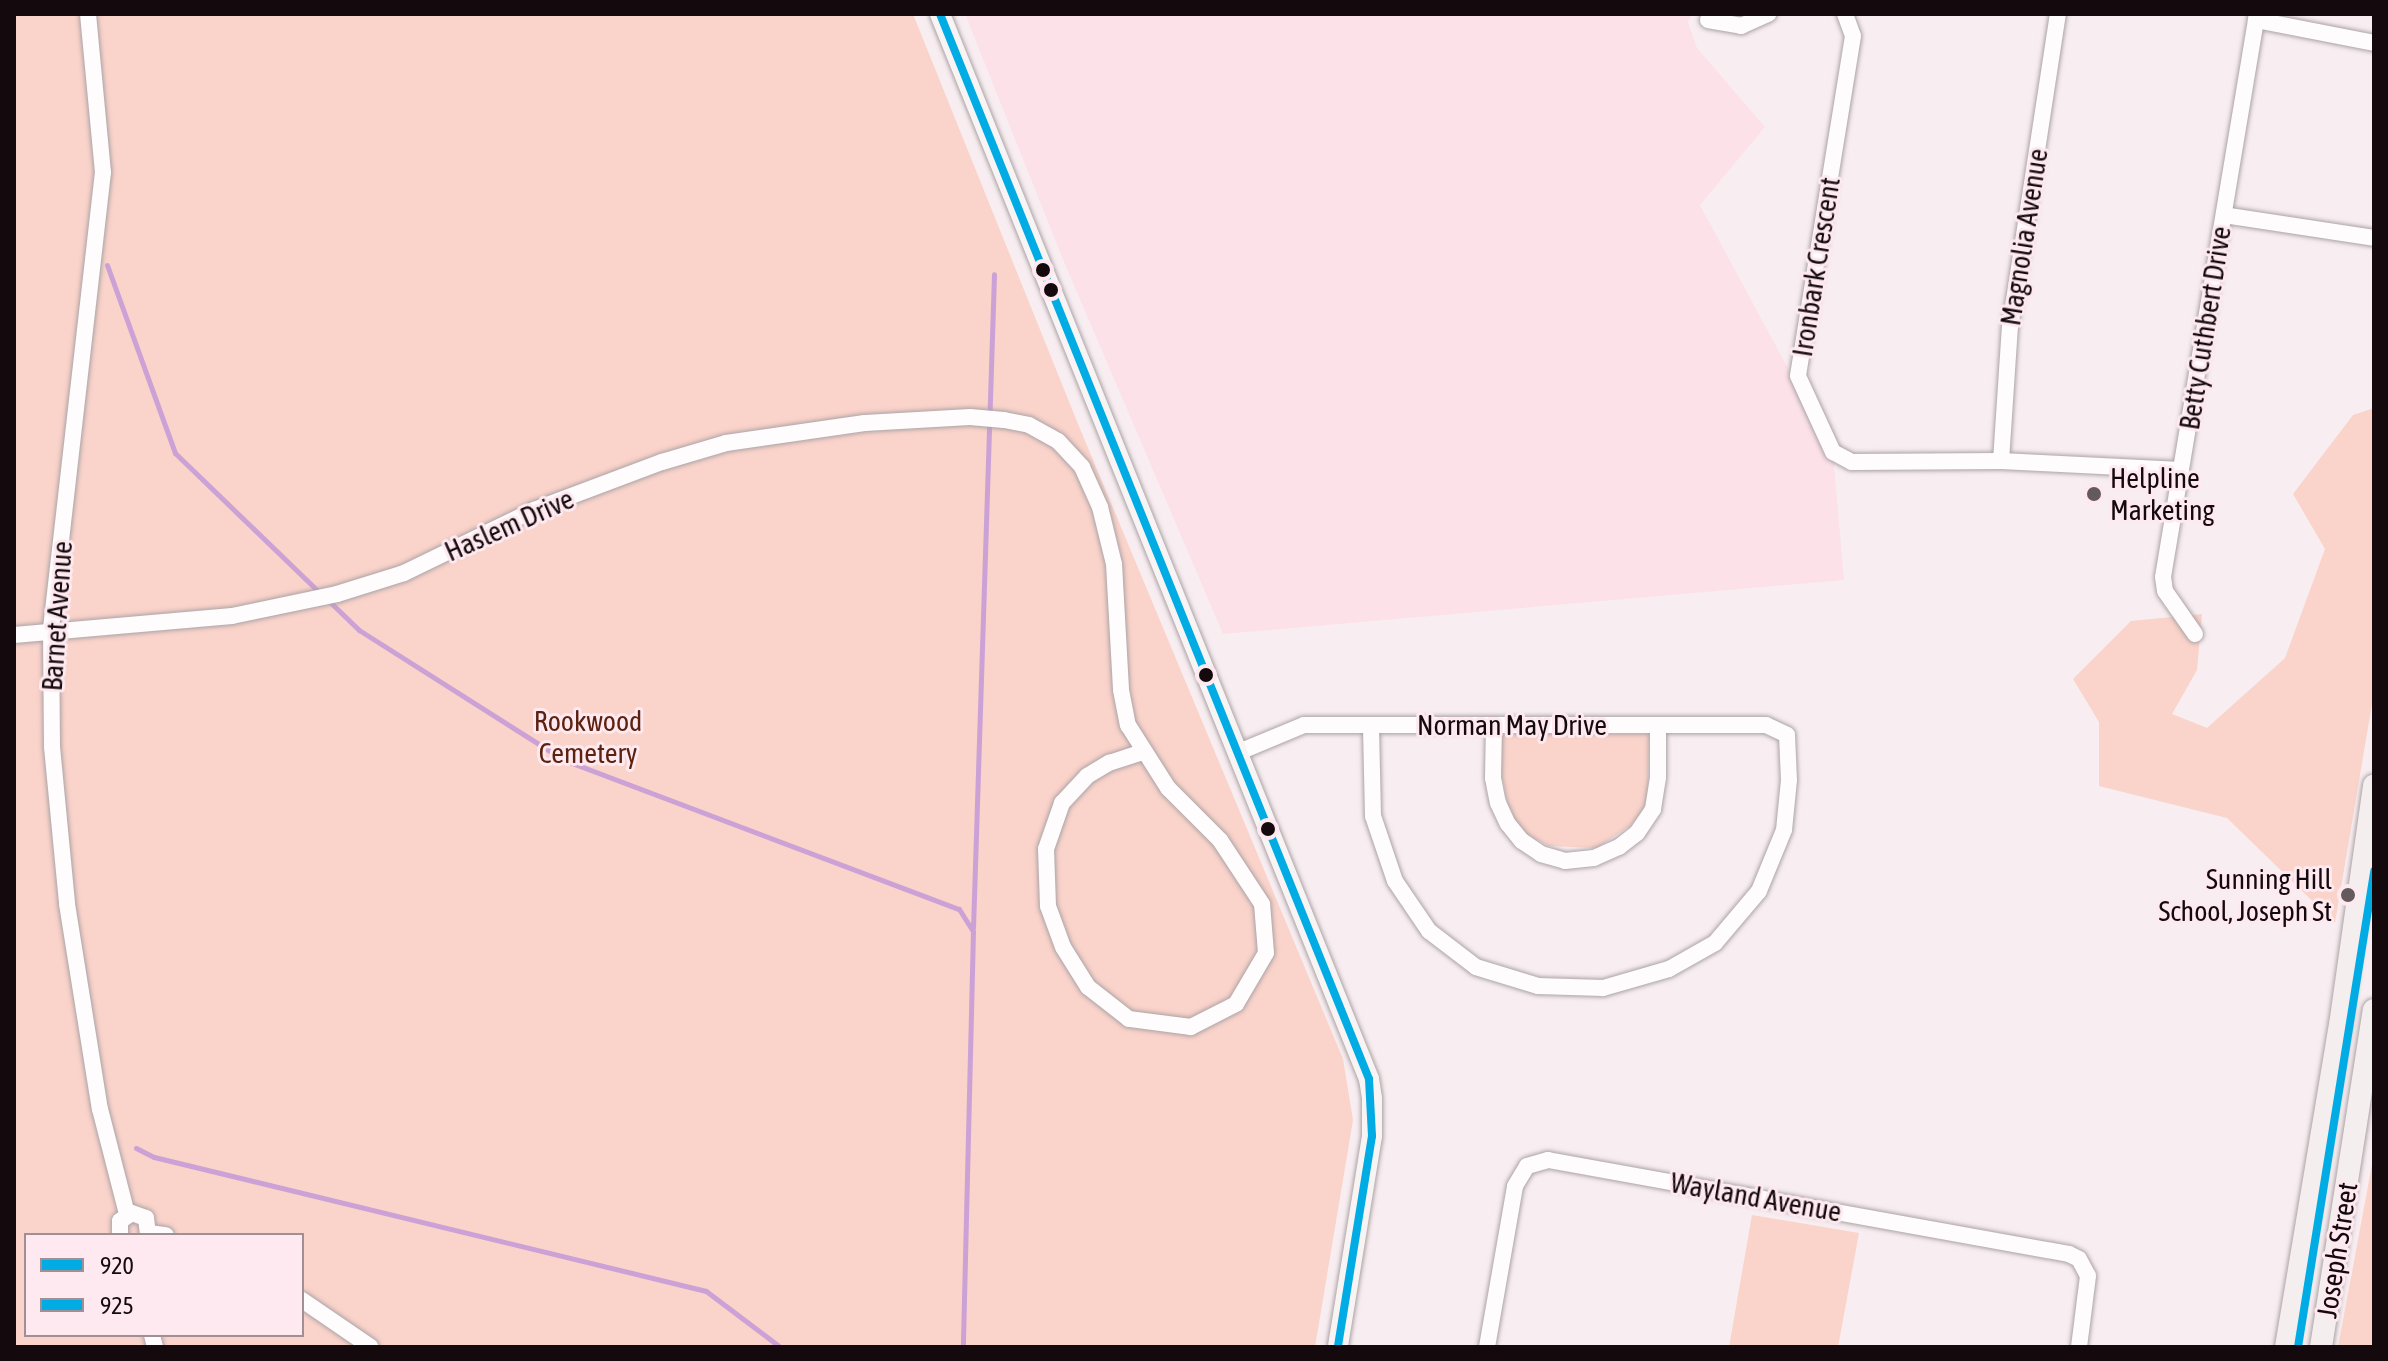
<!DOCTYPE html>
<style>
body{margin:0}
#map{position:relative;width:2388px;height:1361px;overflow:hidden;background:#f8eef1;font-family:"Asap Condensed",sans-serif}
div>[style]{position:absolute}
.built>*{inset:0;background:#fce1e9}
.green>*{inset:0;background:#fad3ca}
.stream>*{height:5px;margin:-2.5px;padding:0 2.5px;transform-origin:2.5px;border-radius:2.5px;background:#cba1d6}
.roads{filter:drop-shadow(0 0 2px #aca3a6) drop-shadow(0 0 2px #aca3a6)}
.minor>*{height:16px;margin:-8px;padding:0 8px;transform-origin:8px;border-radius:8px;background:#fefcfd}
.major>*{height:20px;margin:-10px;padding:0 10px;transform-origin:10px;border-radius:10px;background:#f8f4f4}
.highway>*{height:22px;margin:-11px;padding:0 11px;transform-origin:11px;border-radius:11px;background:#f4eeee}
.bus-1>*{height:8px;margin:-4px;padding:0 4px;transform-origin:4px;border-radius:4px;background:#01ace4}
.bus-2>*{height:8px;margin:-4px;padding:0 4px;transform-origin:4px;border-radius:4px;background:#01ace4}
.dots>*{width:22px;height:22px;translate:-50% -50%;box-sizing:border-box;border:4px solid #fde9ef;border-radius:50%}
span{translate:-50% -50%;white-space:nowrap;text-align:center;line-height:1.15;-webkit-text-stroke:6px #fde9ef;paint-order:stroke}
.street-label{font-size:28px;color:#140a0d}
.poi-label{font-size:28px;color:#140a0d}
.left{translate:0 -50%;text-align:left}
.right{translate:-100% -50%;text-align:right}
.park-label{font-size:28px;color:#5d220f}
.frame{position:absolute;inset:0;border:16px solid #140a0d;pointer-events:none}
.legend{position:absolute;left:24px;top:1233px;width:280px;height:104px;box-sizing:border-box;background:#fde9ef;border:2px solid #a09095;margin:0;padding:10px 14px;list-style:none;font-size:24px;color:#140a0d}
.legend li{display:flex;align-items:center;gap:16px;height:40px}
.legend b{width:40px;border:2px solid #a09095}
</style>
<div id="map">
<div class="built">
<i style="clip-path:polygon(965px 14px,1692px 14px,1688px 22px,1697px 48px,1765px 127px,1700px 205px,1833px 452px,1844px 580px,1223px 634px,1064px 262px)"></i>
</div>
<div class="green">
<i style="clip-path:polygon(evenodd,14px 14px,913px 14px,1078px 424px,1343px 1059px,1353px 1120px,1315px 1347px,14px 1347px,14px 14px,26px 1235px,302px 1235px,302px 1335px,26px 1335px,26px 1235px)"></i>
<i style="clip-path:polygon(2374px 408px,2374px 692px,2335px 923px,2227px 818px,2099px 786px,2099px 722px,2073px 679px,2131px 621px,2202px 614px,2197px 670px,2172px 714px,2207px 728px,2285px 658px,2325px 549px,2293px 494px,2353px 415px)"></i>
<i style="clip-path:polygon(1501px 734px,1649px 734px,1648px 797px,1641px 814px,1631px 825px,1597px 848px,1549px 846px,1522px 832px,1510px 814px,1505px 791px,1500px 766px)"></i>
<i style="clip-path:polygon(2374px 1154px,2374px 1347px,2338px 1347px)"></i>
<i style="clip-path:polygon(1752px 1215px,1859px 1233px,1838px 1347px,1729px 1347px)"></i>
</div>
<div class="stream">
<i style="left:107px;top:265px;width:200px;rotate:70.1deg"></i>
<i style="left:175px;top:453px;width:203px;rotate:44deg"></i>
<i style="left:329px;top:601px;width:42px;rotate:44deg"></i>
<i style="left:359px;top:630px;width:243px;rotate:32.4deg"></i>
<i style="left:564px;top:760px;width:422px;rotate:20.7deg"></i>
<i style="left:959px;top:909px;width:26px;rotate:58deg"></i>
<i style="left:973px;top:931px;width:416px;rotate:91.4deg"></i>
<i style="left:973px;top:928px;width:654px;rotate:-88.16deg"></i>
<i style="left:136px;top:1148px;width:20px;rotate:27deg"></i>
<i style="left:154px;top:1157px;width:568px;rotate:13.64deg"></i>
<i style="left:706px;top:1291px;width:93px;rotate:37.1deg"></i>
</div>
<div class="roads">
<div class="minor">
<i style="left:88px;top:14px;width:159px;rotate:84.6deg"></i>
<i style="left:103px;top:172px;width:462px;rotate:96.5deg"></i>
<i style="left:51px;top:631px;width:116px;rotate:89.5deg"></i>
<i style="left:52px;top:747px;width:158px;rotate:84.5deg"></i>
<i style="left:67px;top:904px;width:208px;rotate:80.9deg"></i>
<i style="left:100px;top:1109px;width:108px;rotate:75.6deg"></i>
<i style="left:1845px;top:14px;width:23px;rotate:70deg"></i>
<i style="left:1853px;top:36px;width:344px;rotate:99.2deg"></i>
<i style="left:1798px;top:376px;width:84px;rotate:65.3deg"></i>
<i style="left:1833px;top:452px;width:21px;rotate:28deg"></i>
<i style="left:1852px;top:462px;width:149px;rotate:-0.4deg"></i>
<i style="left:2001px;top:461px;width:180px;rotate:2.9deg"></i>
<i style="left:1708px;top:20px;width:34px;rotate:10deg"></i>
<i style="left:1741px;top:26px;width:30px;rotate:-24deg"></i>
<i style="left:2256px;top:20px;width:120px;rotate:11deg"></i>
<i style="left:2224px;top:215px;width:152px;rotate:8.7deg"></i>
<i style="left:2001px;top:461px;width:134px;rotate:-86.2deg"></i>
<i style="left:2010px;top:327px;width:317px;rotate:-81.3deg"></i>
<i style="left:2195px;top:634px;width:52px;rotate:-124.9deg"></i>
<i style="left:2165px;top:591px;width:14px;rotate:-98deg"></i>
<i style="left:2163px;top:577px;width:571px;rotate:-80.52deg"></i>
<i style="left:14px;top:635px;width:219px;rotate:-5deg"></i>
<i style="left:232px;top:616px;width:107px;rotate:-11.8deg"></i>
<i style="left:337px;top:594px;width:70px;rotate:-17.4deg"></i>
<i style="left:404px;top:573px;width:144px;rotate:-25.9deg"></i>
<i style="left:534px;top:510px;width:137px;rotate:-20.6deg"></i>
<i style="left:662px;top:462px;width:67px;rotate:-16.5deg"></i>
<i style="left:726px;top:443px;width:140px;rotate:-8.2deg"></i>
<i style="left:865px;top:423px;width:105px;rotate:-3.3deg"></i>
<i style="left:970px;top:417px;width:34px;rotate:5deg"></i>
<i style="left:1004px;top:420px;width:25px;rotate:11deg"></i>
<i style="left:1029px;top:425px;width:33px;rotate:29deg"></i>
<i style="left:1058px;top:441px;width:35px;rotate:47deg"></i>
<i style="left:1082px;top:467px;width:44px;rotate:65.8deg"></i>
<i style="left:1100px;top:507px;width:59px;rotate:76.2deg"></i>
<i style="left:1114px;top:564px;width:126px;rotate:86.8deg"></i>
<i style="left:1121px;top:690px;width:36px;rotate:79deg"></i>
<i style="left:1128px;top:725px;width:75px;rotate:57.6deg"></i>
<i style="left:1168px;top:788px;width:74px;rotate:45deg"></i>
<i style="left:1220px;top:840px;width:77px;rotate:56.7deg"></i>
<i style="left:1262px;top:904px;width:49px;rotate:85.3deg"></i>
<i style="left:1266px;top:953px;width:59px;rotate:120.5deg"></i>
<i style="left:1236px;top:1004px;width:51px;rotate:152.9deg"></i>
<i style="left:1191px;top:1027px;width:63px;rotate:-172.6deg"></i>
<i style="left:1129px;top:1019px;width:52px;rotate:-142deg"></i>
<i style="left:1088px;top:987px;width:47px;rotate:-122deg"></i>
<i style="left:1063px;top:947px;width:44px;rotate:-110.1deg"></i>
<i style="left:1048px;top:906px;width:57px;rotate:-92deg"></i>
<i style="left:1046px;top:849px;width:49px;rotate:-70.8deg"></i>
<i style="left:1062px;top:803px;width:37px;rotate:-47deg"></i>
<i style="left:1087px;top:776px;width:26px;rotate:-31deg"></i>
<i style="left:1109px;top:763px;width:35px;rotate:-18deg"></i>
<i style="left:1494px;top:725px;width:53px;rotate:91.1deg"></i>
<i style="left:1493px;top:778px;width:25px;rotate:79deg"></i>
<i style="left:1498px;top:803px;width:23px;rotate:65deg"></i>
<i style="left:1508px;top:824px;width:22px;rotate:51deg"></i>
<i style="left:1522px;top:841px;width:23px;rotate:34deg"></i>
<i style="left:1541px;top:854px;width:25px;rotate:16deg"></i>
<i style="left:1565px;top:861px;width:29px;rotate:-6deg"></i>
<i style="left:1594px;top:858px;width:27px;rotate:-24deg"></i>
<i style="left:1619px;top:847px;width:23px;rotate:-38deg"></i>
<i style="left:1637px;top:833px;width:29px;rotate:-56deg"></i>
<i style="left:1653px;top:809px;width:32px;rotate:-81deg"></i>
<i style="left:1658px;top:777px;width:52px;rotate:-90deg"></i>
<i style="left:1239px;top:752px;width:70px;rotate:-22.6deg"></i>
<i style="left:1304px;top:725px;width:462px"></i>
<i style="left:1766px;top:725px;width:23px;rotate:25deg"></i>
<i style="left:1787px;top:735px;width:45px;rotate:87.5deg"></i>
<i style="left:1789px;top:780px;width:50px;rotate:95.7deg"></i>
<i style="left:1784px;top:830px;width:66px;rotate:112.3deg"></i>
<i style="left:1759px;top:891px;width:68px;rotate:130.2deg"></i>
<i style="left:1715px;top:943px;width:53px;rotate:150.5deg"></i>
<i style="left:1669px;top:969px;width:69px;rotate:163.9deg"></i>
<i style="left:1603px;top:988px;width:65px;rotate:-178.2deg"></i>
<i style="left:1538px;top:986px;width:65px;rotate:-163deg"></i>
<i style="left:1476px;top:967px;width:59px;rotate:-142.5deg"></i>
<i style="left:1429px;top:931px;width:60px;rotate:-124.2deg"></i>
<i style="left:1395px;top:881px;width:69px;rotate:-108.7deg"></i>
<i style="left:1373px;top:816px;width:91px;rotate:-91.3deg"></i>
<i style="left:149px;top:1233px;width:17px;rotate:7deg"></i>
<i style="left:120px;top:1235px;width:14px;rotate:-90deg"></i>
<i style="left:120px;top:1221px;width:14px;rotate:-34deg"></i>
<i style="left:132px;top:1213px;width:15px;rotate:20deg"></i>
<i style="left:146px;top:1218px;width:17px;rotate:83deg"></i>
<i style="left:302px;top:1300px;width:83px;rotate:34.3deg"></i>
<i style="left:152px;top:1335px;width:12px;rotate:76deg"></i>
<i style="left:1487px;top:1347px;width:163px;rotate:-80.1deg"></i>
<i style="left:1515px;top:1186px;width:23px;rotate:-59deg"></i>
<i style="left:1527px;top:1166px;width:22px;rotate:-16deg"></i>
<i style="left:1548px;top:1160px;width:529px;rotate:10.23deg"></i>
<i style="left:2069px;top:1254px;width:11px;rotate:27deg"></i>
<i style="left:2079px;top:1259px;width:19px;rotate:62deg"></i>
<i style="left:2088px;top:1276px;width:72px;rotate:97.2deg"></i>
</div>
<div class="major">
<i style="left:940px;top:14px;width:1148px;rotate:68.06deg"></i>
<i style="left:1369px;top:1079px;width:19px;rotate:81deg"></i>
<i style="left:1372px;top:1098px;width:38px;rotate:90deg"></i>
<i style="left:1372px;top:1136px;width:212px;rotate:99.2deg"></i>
</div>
<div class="highway">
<i style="left:2286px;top:1347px;width:326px;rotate:-80.5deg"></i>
<i style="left:2340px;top:1025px;width:242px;rotate:-81.9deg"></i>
<i style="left:2321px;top:1347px;width:341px;rotate:-81.1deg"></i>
</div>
</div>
<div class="bus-1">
<i style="left:940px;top:14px;width:1148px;rotate:68.06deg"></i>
<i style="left:1369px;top:1079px;width:57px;rotate:87deg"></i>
<i style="left:1372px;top:1136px;width:212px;rotate:99.2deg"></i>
</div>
<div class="bus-2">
<i style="left:2298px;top:1347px;width:482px;rotate:-80.9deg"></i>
</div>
<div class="dots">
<i style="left:1043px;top:270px;background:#140a0d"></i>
<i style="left:1051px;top:290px;background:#140a0d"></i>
<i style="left:2094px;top:494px;background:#645a5d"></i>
<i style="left:1206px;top:675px;background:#140a0d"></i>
<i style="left:1268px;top:829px;background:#140a0d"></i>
<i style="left:2348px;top:895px;background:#645a5d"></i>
</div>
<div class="street-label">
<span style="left:2024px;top:237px;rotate:-81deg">Magnolia Avenue</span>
<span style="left:1816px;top:267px;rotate:-81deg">Ironbark Crescent</span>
<span style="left:2205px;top:328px;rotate:-81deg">Betty Cuthbert Drive</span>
<span style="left:509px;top:525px;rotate:-24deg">Haslem Drive</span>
<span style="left:57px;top:616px;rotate:-86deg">Barnet Avenue</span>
<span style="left:1512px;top:725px">Norman May Drive</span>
<span style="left:1756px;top:1197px;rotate:10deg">Wayland Avenue</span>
<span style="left:2337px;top:1250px;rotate:-81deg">Joseph Street</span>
</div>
<div class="poi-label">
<span class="left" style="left:2110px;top:494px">Helpline<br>Marketing</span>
<span class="right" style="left:2332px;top:895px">Sunning Hill<br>School, Joseph St</span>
</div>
<div class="park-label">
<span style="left:588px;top:737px">Rookwood<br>Cemetery</span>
</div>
<div class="frame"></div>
<ul class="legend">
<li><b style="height:10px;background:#01ace4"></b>920</li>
<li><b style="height:10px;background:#01ace4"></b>925</li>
</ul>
</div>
